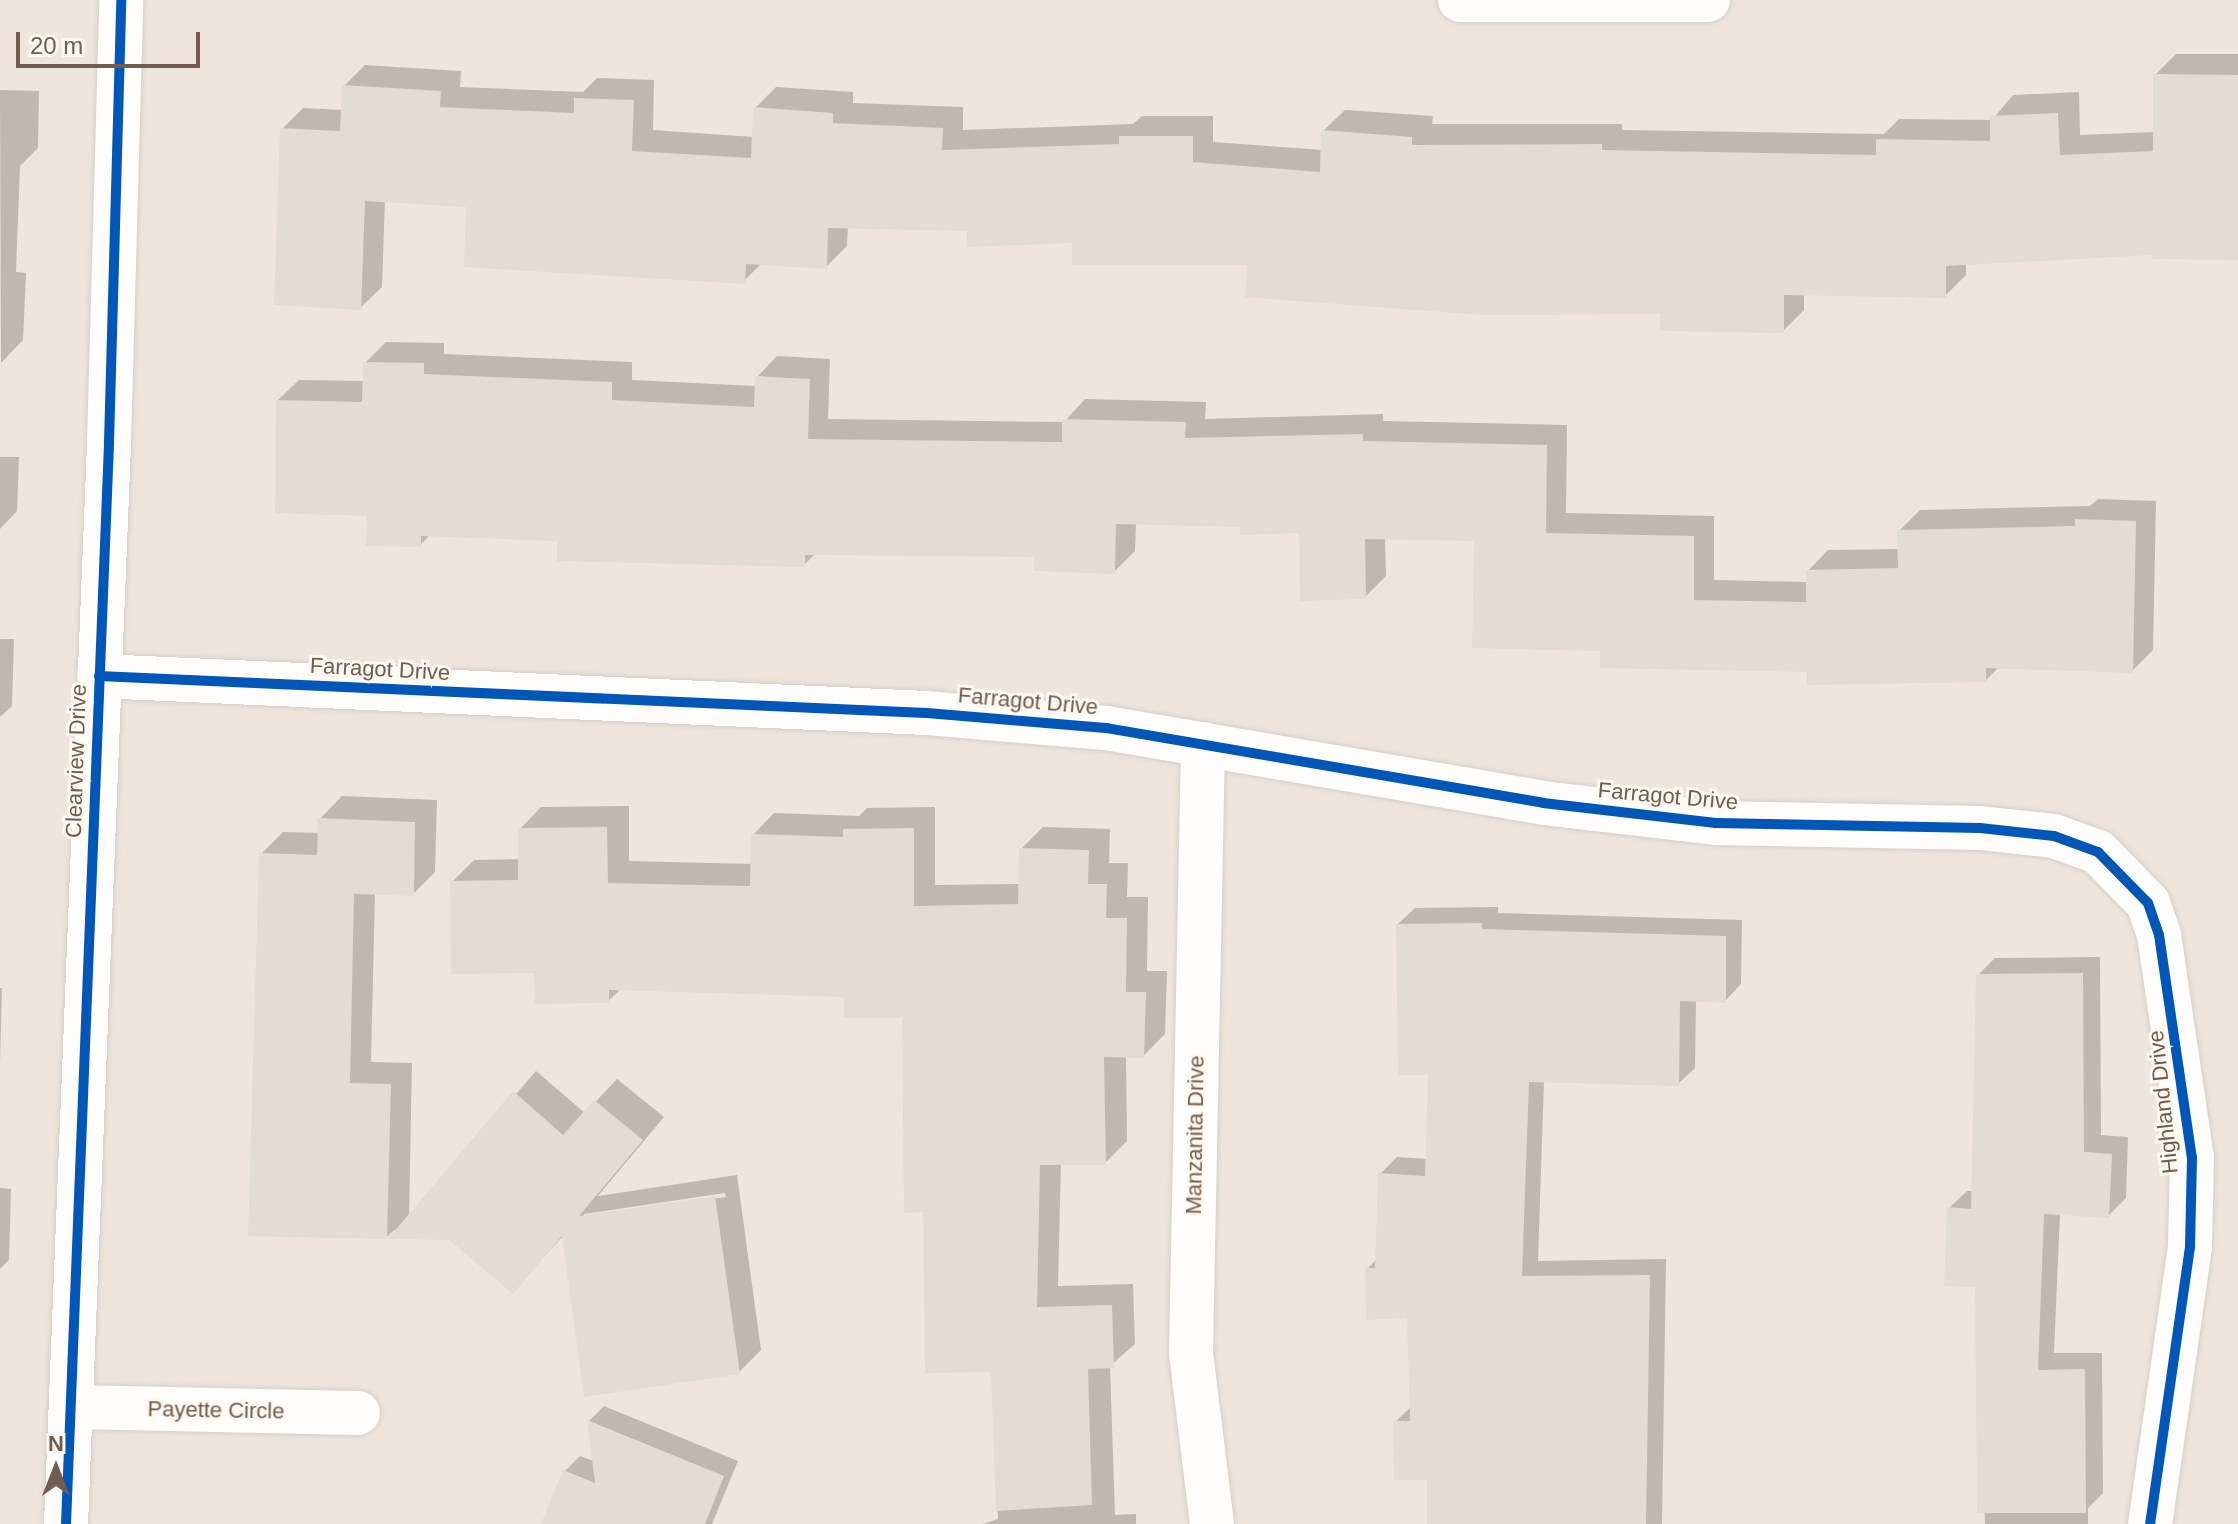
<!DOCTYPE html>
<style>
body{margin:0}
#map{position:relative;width:2238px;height:1524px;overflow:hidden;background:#f7f3ee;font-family:Arial,sans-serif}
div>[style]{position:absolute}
.residential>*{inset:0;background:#efe5dc;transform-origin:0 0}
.shadow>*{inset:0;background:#0003}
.building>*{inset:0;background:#e3dcd5}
.roads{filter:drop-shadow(0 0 2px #d4cfc9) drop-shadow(0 0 2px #d4cfc9)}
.street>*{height:44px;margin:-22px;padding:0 22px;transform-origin:22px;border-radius:22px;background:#fefdfc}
.secondary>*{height:44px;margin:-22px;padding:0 22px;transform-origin:22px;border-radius:22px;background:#fefdfc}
.cycleway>*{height:10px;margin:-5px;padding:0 5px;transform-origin:5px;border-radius:5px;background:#0057b8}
span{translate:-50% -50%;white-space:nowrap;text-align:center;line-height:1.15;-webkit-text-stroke:6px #fdf8f0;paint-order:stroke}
.street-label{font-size:22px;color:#735b50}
.north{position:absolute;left:16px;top:1428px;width:80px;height:80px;-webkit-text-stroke:6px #fdf8f0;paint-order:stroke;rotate:0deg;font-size:22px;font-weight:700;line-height:32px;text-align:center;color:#735b50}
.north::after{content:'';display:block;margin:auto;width:28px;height:36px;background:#735b50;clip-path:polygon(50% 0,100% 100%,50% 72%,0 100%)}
.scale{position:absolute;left:16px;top:32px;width:184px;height:36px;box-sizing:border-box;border:4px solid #735b50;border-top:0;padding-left:10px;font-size:24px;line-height:28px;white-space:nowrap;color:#735b50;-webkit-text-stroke:6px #fdf8f0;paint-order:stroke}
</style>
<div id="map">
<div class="residential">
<i style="left:0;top:0;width:2238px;height:1524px"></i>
</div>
<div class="shadow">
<i style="clip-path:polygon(2176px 54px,2238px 54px,2238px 258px,2154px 253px,1966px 263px,1966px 275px,1945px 296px,1804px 293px,1804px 310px,1783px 331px,1662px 312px,969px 229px,848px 226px,847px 246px,826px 267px,762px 263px,744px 281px,468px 205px,385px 200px,382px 287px,360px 308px,282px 129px,303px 108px,343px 110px,344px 86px,365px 65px,461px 71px,460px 87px,583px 92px,597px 78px,654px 80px,653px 130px,754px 137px,755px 108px,776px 87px,853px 92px,853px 103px,963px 107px,963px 130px,1133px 124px,1142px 116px,1213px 116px,1213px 142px,1323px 150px,1323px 131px,1345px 110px,1433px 116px,1432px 124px,1622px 124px,1622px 130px,1884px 134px,1899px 119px,1992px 120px,2013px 95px,2079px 92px,2080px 135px,2155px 132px,2155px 75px)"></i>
<i style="clip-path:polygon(0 90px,39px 91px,38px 148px,20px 166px,16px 272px,26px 273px,23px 340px,1px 363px)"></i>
<i style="clip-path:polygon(386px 342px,444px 343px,444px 354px,632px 362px,632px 380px,756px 386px,757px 377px,777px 356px,830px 359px,828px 419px,1064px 422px,1085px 399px,1206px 402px,1205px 419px,1383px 414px,1383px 421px,1567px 425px,1566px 513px,1714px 516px,1714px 580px,1808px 582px,1808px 571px,1828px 550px,1900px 549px,1899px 531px,1920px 510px,2090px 506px,2098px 499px,2156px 501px,2153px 650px,2132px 671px,2000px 666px,1986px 680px,1809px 671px,1602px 649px,1476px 539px,1385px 537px,1386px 576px,1365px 597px,1301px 531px,1242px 525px,1136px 522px,1135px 551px,1115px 571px,1036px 555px,816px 553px,804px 565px,559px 539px,431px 534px,420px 545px,369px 514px,278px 400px,299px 380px,365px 381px,365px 363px)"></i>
<i style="clip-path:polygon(0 457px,19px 457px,17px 511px,0 529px)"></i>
<i style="clip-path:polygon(0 639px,14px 639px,12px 706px,0 717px)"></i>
<i style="clip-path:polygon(evenodd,342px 796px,437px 800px,435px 872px,413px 894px,375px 893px,371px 1062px,412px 1063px,409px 1217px,536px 1071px,585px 1113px,617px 1079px,664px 1117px,598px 1196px,737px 1175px,761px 1350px,739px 1372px,564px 1235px,513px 1291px,450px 1238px,394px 1230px,387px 1237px,261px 854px,283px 832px,320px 833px,320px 819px,342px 796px,725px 1193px,726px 1197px,584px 1218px,584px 1214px,725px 1193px)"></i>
<i style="clip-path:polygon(629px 806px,629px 861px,752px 864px,753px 835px,774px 813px,859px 816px,867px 808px,935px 807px,935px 885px,1020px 884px,1021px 849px,1043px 827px,1110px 829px,1109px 863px,1128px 863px,1127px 897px,1148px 897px,1147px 971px,1167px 971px,1165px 1034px,1143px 1056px,1126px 1055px,1127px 1141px,1105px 1163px,1061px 1163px,1058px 1286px,1133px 1284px,1135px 1344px,1110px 1366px,1115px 1515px,1136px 1514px,1136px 1524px,983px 1524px,998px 1519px,993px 1369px,925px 1210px,904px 1016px,846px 995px,621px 989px,608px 1001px,536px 971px,452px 882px,474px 860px,520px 859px,520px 829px,541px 807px)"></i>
<i style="clip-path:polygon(1498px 907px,1498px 913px,1742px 920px,1741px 984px,1725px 1001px,1696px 1000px,1695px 1068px,1678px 1084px,1544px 1081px,1538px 1261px,1666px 1259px,1662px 1524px,1429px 1524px,1429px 1478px,1395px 1422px,1412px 1406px,1408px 1316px,1367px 1269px,1377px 1259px,1380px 1174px,1397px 1157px,1428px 1159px,1430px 1073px,1398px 924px,1415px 908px)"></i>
<i style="clip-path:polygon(2100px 957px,2101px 1135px,2128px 1137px,2126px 1198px,2108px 1216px,2060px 1213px,2054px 1353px,2102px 1353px,2103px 1493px,2088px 1508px,2088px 1524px,1985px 1524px,1977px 1286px,1949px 1208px,1967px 1191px,1974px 1191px,1978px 975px,1995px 958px)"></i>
<i style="clip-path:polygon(0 988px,2px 988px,0 1063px)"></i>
<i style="clip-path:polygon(0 1188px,11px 1189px,9px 1260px,0 1269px)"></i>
<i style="clip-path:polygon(604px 1406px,738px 1461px,712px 1524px,543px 1524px,565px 1471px,580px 1456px,594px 1461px,589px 1421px)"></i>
</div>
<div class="building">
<i style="clip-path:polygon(2153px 74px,2238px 75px,2238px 260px,2152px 259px,2152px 255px,1946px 266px,1946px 298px,1784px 295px,1784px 333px,1660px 331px,1660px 314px,1483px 315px,1245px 297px,1247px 265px,1072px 265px,1072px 243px,967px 247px,967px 231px,828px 228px,827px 269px,746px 264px,745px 284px,464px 267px,466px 207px,365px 201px,361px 310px,274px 305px,280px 128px,340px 131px,342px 85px,441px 91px,440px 107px,574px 113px,574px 98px,634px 100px,632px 151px,751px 158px,753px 107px,833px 113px,833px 123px,943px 128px,942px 150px,1119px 144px,1119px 136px,1193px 136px,1193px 162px,1320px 172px,1321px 130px,1412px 137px,1412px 145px,1602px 144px,1602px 150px,1876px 155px,1876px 139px,1990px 141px,1990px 116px,2058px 113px,2060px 155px,2153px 151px)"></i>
<i style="clip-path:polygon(363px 362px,424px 363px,424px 374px,612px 382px,612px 400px,754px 407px,755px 376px,810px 379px,808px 439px,1062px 442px,1062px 419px,1186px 422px,1185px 438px,1363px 434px,1363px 441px,1547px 445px,1546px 533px,1694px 536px,1694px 600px,1806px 602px,1806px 570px,1898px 568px,1897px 530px,2075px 526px,2075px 519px,2136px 521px,2133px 673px,1986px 668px,1986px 682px,1807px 685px,1807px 672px,1600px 668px,1600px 651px,1472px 648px,1474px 541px,1365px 539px,1366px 599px,1300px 601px,1299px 533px,1240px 535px,1240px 527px,1116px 524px,1115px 574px,1034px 571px,1034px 557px,805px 555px,805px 567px,557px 561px,557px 541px,421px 536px,421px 547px,366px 546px,367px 516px,275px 513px,276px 400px,362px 402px)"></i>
<i style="clip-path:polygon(318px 818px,415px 822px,414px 896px,354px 894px,350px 1083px,391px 1084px,387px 1239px,248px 1236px,259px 853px,317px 855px)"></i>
<i style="clip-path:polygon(607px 827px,608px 883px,750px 886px,751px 834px,843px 837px,843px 829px,914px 828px,914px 906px,1018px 904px,1019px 848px,1089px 850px,1088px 884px,1107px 884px,1106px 918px,1127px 918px,1126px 992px,1146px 992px,1144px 1058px,1104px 1057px,1106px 1165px,1040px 1165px,1037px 1307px,1112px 1305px,1114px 1368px,1088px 1369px,1092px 1505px,996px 1511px,991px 1372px,925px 1373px,923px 1212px,904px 1213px,902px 1018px,844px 1018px,844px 997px,609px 990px,609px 1003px,535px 1004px,534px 973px,451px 974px,450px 881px,518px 880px,518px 828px)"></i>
<i style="clip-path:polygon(1482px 923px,1482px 929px,1726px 936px,1726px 1003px,1680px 1001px,1679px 1086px,1529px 1082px,1522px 1276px,1650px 1275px,1646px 1524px,1427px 1524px,1427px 1480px,1394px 1480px,1393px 1421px,1410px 1421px,1407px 1318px,1366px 1320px,1365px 1268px,1375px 1268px,1378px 1173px,1425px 1176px,1428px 1075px,1398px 1075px,1396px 924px)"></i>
<i style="clip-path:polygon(2083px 973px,2084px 1152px,2112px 1154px,2109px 1218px,2044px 1214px,2038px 1370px,2085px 1369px,2086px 1513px,1977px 1513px,1975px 1287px,1944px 1286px,1947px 1207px,1971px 1209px,1976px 974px)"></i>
<i style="clip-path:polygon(513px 1091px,563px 1135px,594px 1100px,643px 1140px,579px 1216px,715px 1196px,740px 1374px,584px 1397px,562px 1236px,513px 1294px,449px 1240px,388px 1239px)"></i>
<i style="clip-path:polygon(587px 1420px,724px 1476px,705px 1524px,541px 1524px,563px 1470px,595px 1483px)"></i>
</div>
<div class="roads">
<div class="street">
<i style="left:1460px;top:0;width:248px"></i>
<i style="left:99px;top:676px;width:828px;rotate:2.56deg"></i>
<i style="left:926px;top:713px;width:181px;rotate:4.8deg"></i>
<i style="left:1106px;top:728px;width:443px;rotate:9.7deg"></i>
<i style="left:1543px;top:803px;width:174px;rotate:6.6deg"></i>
<i style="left:1716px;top:823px;width:264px;rotate:1.1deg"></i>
<i style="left:1980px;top:828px;width:74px;rotate:6.2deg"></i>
<i style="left:2054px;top:836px;width:47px;rotate:20deg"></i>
<i style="left:2098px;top:852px;width:71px;rotate:45.6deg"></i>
<i style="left:2148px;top:903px;width:34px;rotate:71deg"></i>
<i style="left:2159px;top:935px;width:225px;rotate:81.6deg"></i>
<i style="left:2192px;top:1158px;width:89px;rotate:91.3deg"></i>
<i style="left:2190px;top:1247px;width:280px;rotate:98.2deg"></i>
<i style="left:1203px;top:744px;width:609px;rotate:91.13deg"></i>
<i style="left:1191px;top:1353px;width:172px;rotate:83deg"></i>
<i style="left:74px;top:1407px;width:284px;rotate:1.2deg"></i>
</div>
<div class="secondary">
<i style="left:66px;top:1524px;width:1083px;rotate:-87.72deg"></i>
<i style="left:109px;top:442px;width:442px;rotate:-88.4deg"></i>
</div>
</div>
<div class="cycleway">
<i style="left:99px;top:676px;width:828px;rotate:2.56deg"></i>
<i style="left:926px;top:713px;width:181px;rotate:4.8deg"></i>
<i style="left:1106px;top:728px;width:443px;rotate:9.7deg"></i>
<i style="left:1543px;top:803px;width:174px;rotate:6.6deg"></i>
<i style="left:1716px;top:823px;width:264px;rotate:1.1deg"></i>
<i style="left:1980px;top:828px;width:74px;rotate:6.2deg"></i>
<i style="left:2054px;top:836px;width:47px;rotate:20deg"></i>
<i style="left:2098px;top:852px;width:71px;rotate:45.6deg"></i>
<i style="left:2148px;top:903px;width:34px;rotate:71deg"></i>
<i style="left:2159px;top:935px;width:225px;rotate:81.6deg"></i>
<i style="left:2192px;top:1158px;width:89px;rotate:91.3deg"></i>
<i style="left:2190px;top:1247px;width:280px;rotate:98.2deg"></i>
<i style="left:66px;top:1524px;width:1083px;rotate:-87.72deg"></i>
<i style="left:109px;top:442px;width:442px;rotate:-88.4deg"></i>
</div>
<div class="street-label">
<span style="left:380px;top:669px;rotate:3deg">Farragot Drive</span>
<span style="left:1028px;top:701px;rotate:5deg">Farragot Drive</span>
<span style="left:76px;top:761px;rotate:-88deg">Clearview Drive</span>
<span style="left:1668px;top:796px;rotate:5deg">Farragot Drive</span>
<span style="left:2163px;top:1102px;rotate:-96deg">Highland Drive</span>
<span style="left:1195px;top:1135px;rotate:-89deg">Manzanita Drive</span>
<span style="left:216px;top:1410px;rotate:1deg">Payette Circle</span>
</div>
<div class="north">N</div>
<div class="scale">20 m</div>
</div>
